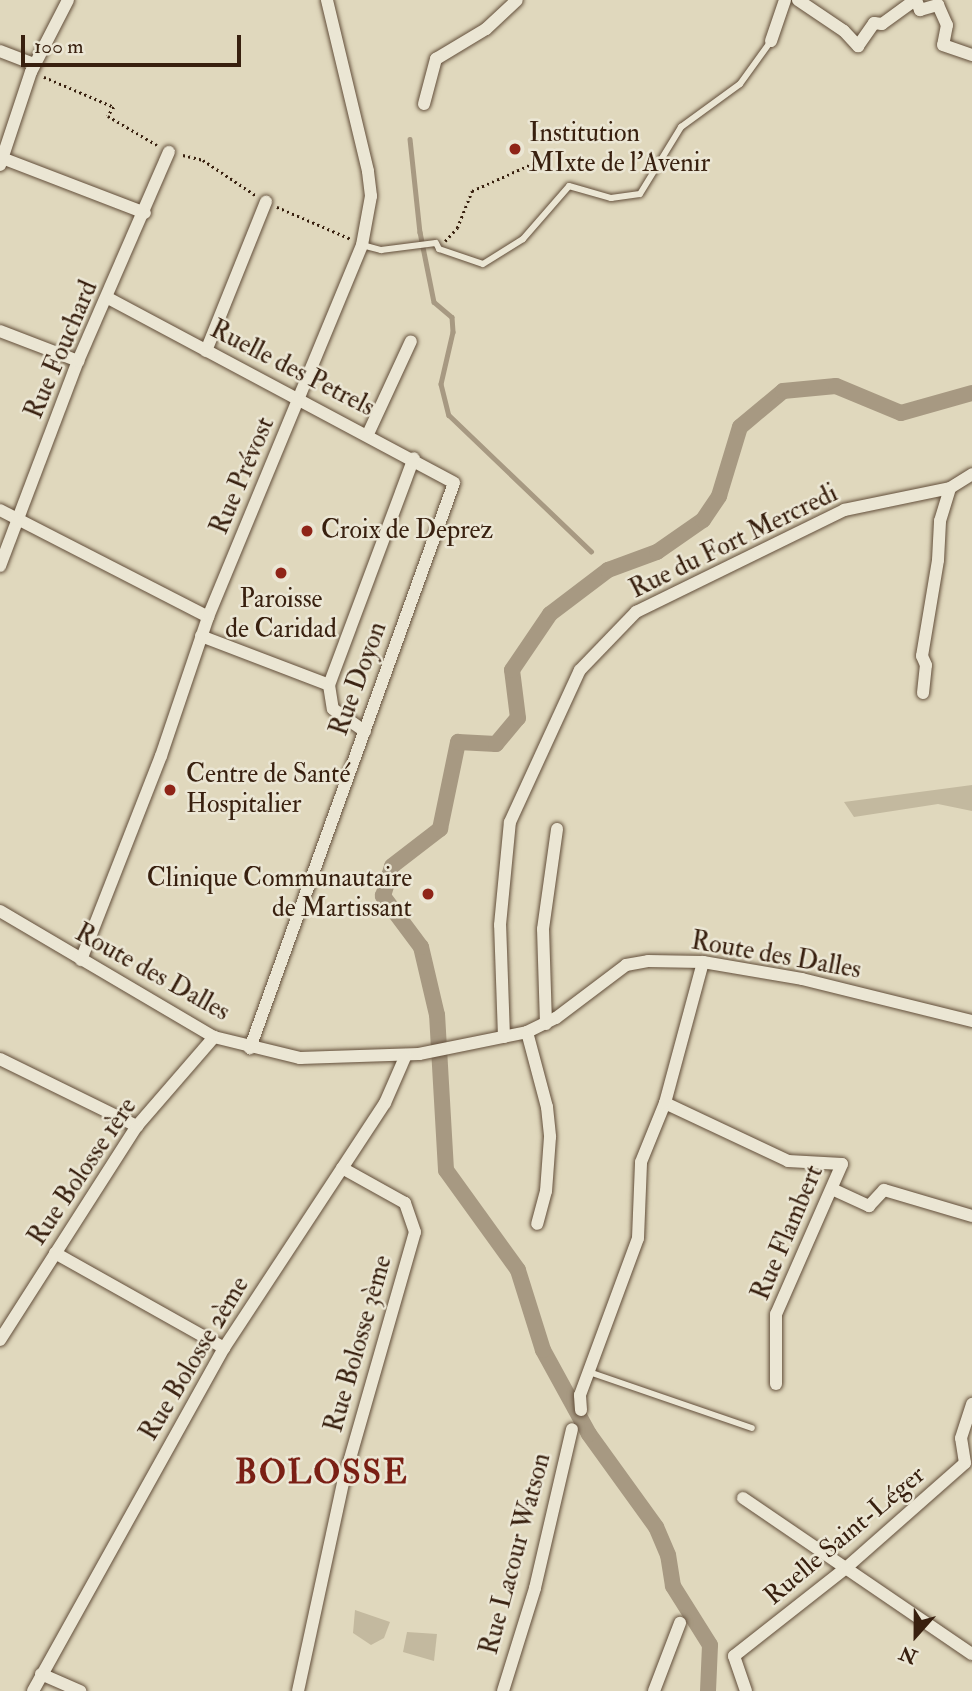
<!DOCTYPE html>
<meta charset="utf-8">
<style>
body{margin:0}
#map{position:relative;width:972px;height:1691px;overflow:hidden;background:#e0d8bd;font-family:"IM FELL Double Pica",serif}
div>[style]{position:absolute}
.green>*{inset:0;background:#c3b99f}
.stream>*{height:4.5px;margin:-2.25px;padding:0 2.25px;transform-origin:2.25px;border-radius:2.25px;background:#a79982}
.canal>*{height:16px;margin:-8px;padding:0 8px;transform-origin:8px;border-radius:8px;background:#a79982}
.path>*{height:2.5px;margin-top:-1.25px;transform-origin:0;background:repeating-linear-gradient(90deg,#38200f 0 2px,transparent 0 5.5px)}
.roads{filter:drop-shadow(0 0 2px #624e3a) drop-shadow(0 0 2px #624e3a)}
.lane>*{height:6px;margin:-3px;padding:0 3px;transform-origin:3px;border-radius:3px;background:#ebe6d4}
.street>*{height:12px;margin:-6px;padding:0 6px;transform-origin:6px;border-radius:6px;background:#ebe6d4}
.dots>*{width:19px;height:19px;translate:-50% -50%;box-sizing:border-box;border:4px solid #ebe6d4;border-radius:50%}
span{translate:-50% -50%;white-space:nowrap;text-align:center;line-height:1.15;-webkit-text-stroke:5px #ebe6d4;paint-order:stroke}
.poi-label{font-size:26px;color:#38200f}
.left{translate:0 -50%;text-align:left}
.right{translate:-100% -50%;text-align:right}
.street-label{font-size:26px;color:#38200f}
.district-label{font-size:33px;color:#7a1f14;font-weight:700;letter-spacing:2px}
.north{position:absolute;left:881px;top:1600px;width:70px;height:70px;-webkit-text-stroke:5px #ebe6d4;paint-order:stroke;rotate:201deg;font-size:19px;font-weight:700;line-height:28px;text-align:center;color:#38200f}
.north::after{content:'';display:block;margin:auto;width:24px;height:32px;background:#38200f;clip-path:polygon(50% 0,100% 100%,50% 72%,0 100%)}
.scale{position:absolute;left:21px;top:35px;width:220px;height:32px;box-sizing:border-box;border:4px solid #38200f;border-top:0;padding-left:9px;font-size:21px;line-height:24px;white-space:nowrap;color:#38200f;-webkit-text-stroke:5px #ebe6d4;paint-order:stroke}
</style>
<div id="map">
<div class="green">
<i style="clip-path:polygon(972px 785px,972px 811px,938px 804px,854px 817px,844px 802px)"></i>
<i style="clip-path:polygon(355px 1610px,390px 1622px,384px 1638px,371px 1645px,353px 1633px)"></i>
<i style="clip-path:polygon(407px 1632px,437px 1634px,434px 1661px,403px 1652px)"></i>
</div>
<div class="stream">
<i style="left:410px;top:139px;width:94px;rotate:83.9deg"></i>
<i style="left:420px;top:232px;width:71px;rotate:78.7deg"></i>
<i style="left:434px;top:302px;width:23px;rotate:40deg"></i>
<i style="left:452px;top:317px;width:15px;rotate:86deg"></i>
<i style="left:453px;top:332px;width:53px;rotate:103deg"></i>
<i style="left:441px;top:384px;width:32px;rotate:76deg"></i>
<i style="left:449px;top:415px;width:197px;rotate:43.8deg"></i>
</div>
<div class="canal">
<i style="left:708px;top:1691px;width:46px;rotate:-87.5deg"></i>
<i style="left:710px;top:1645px;width:70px;rotate:-122.1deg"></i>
<i style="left:673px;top:1586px;width:31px;rotate:-99deg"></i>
<i style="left:668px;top:1555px;width:30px;rotate:-113deg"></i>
<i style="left:656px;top:1527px;width:115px;rotate:-125.8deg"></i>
<i style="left:589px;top:1434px;width:96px;rotate:-118.7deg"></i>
<i style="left:543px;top:1350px;width:84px;rotate:-107.4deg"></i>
<i style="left:518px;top:1270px;width:123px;rotate:-125.8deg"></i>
<i style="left:446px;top:1170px;width:155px;rotate:-93.3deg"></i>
<i style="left:437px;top:1015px;width:70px;rotate:-103.2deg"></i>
<i style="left:421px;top:947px;width:64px;rotate:-126.7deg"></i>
<i style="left:383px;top:896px;width:31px;rotate:-73deg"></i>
<i style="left:392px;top:866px;width:61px;rotate:-37.6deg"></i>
<i style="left:440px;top:829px;width:89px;rotate:-78.3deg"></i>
<i style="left:458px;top:742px;width:38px;rotate:3deg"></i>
<i style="left:496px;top:744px;width:34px;rotate:-50deg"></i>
<i style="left:518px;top:718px;width:48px;rotate:-97.1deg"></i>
<i style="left:512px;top:670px;width:68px;rotate:-55.8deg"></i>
<i style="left:550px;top:614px;width:73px;rotate:-37.2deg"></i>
<i style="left:608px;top:570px;width:52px;rotate:-20.2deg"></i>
<i style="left:657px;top:552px;width:56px;rotate:-34.8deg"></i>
<i style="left:703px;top:520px;width:29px;rotate:-56deg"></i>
<i style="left:719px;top:496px;width:72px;rotate:-73.1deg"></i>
<i style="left:740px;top:427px;width:56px;rotate:-39.9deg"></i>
<i style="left:783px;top:391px;width:53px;rotate:-5.4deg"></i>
<i style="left:836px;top:386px;width:70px;rotate:22.6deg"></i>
<i style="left:901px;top:413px;width:74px;rotate:-15.7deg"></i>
</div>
<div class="path">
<i style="left:44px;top:77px;width:76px;rotate:23.2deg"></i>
<i style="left:114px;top:107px;width:11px;rotate:124deg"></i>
<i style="left:108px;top:116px;width:57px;rotate:30.6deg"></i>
<i style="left:183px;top:155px;width:21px;rotate:14deg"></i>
<i style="left:203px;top:160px;width:63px;rotate:33.9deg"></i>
<i style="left:277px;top:207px;width:81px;rotate:23.4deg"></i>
<i style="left:445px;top:241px;width:18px;rotate:-47deg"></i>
<i style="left:457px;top:228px;width:40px;rotate:-68deg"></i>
<i style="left:472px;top:191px;width:82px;rotate:-24.4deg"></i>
</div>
<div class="roads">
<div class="lane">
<i style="left:362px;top:245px;width:20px;rotate:15deg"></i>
<i style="left:381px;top:250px;width:55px;rotate:-7.3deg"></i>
<i style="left:436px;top:243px;width:7px;rotate:63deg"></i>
<i style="left:439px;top:249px;width:46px;rotate:18.8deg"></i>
<i style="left:483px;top:264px;width:47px;rotate:-32deg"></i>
<i style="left:523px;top:239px;width:70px;rotate:-49deg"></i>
<i style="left:569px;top:186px;width:44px;rotate:15.9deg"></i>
<i style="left:611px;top:198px;width:29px;rotate:-8deg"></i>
<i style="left:640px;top:194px;width:79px;rotate:-58.5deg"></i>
<i style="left:681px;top:127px;width:73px;rotate:-36.1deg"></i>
<i style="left:740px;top:84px;width:53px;rotate:-54.2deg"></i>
<i style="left:592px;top:1373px;width:169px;rotate:19deg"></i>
</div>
<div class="street">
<i style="left:798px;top:0;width:55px;rotate:34deg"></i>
<i style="left:844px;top:31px;width:21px;rotate:47deg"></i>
<i style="left:858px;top:46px;width:28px;rotate:-55deg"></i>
<i style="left:874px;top:23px;width:8px;rotate:7deg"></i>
<i style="left:882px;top:24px;width:41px;rotate:-36deg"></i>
<i style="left:916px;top:0;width:11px;rotate:68deg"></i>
<i style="left:920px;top:10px;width:19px;rotate:-16deg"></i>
<i style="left:938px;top:5px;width:22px;rotate:66deg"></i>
<i style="left:947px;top:25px;width:20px;rotate:101deg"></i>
<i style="left:943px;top:45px;width:31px;rotate:19deg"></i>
<i style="left:771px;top:41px;width:43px;rotate:-71.1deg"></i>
<i style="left:0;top:51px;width:36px;rotate:21deg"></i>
<i style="left:424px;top:104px;width:47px;rotate:-75.1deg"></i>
<i style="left:436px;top:59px;width:58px;rotate:-31deg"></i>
<i style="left:486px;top:29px;width:42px;rotate:-43.1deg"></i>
<i style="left:2px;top:158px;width:153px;rotate:21deg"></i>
<i style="left:0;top:165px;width:98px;rotate:-71.6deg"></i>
<i style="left:31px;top:72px;width:81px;rotate:-62.8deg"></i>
<i style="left:108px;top:298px;width:392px;rotate:28.1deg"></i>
<i style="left:454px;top:483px;width:601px;rotate:109.85deg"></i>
<i style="left:0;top:331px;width:84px;rotate:21deg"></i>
<i style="left:206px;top:351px;width:161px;rotate:-68.1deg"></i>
<i style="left:368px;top:434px;width:102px;rotate:-65.2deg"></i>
<i style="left:0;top:510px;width:234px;rotate:27.2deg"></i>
<i style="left:0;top:566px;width:219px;rotate:-69.2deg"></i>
<i style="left:78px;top:361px;width:228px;rotate:-66.5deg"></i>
<i style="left:201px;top:636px;width:137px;rotate:20.9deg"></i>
<i style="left:329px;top:685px;width:24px;rotate:81deg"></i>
<i style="left:333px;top:709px;width:39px;rotate:35deg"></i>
<i style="left:329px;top:685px;width:242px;rotate:-69.5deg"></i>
<i style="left:923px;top:693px;width:28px;rotate:-84deg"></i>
<i style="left:926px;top:665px;width:10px;rotate:-114deg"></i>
<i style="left:922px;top:656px;width:97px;rotate:-80.5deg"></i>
<i style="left:938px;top:560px;width:39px;rotate:-87deg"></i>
<i style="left:940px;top:521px;width:34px;rotate:-73deg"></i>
<i style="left:0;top:911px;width:248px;rotate:30.5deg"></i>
<i style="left:214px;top:1037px;width:89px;rotate:13.7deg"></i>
<i style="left:300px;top:1058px;width:119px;rotate:-1.9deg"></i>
<i style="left:419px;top:1054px;width:110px;rotate:-11.5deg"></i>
<i style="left:527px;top:1032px;width:32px;rotate:-26deg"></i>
<i style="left:556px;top:1018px;width:88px;rotate:-37.1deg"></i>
<i style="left:626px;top:965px;width:22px;rotate:-10deg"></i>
<i style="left:648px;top:961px;width:55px;rotate:1deg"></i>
<i style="left:703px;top:962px;width:100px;rotate:9.7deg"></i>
<i style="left:802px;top:979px;width:175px;rotate:13.9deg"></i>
<i style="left:81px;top:960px;width:219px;rotate:-68.6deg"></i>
<i style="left:161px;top:756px;width:147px;rotate:-71.3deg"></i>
<i style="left:208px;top:617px;width:403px;rotate:-67.5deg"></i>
<i style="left:362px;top:245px;width:50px;rotate:-79.6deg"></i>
<i style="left:371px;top:196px;width:25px;rotate:-97deg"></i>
<i style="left:368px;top:171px;width:176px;rotate:-103.5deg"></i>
<i style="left:546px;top:1024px;width:95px;rotate:-91.8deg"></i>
<i style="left:543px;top:929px;width:101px;rotate:-82deg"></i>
<i style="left:527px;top:1032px;width:78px;rotate:75.1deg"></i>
<i style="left:547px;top:1107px;width:30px;rotate:84deg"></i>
<i style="left:550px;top:1137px;width:54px;rotate:94.2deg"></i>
<i style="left:546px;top:1191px;width:34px;rotate:105deg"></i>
<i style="left:504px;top:1037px;width:112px;rotate:-92deg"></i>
<i style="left:500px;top:925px;width:103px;rotate:-84.5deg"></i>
<i style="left:510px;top:822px;width:167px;rotate:-65.3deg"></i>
<i style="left:580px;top:670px;width:81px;rotate:-46deg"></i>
<i style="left:636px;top:612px;width:232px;rotate:-26.1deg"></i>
<i style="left:844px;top:510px;width:108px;rotate:-11.7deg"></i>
<i style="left:950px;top:488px;width:26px;rotate:-32deg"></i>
<i style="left:0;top:1059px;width:153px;rotate:26.1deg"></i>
<i style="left:665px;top:1103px;width:136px;rotate:25.2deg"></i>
<i style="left:788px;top:1161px;width:54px;rotate:3.2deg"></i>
<i style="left:842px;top:1164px;width:164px;rotate:113.7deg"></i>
<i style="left:776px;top:1314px;width:70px;rotate:90deg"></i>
<i style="left:832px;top:1189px;width:41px;rotate:24.7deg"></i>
<i style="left:869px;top:1206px;width:22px;rotate:-47deg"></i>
<i style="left:884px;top:1190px;width:92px;rotate:16.5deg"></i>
<i style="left:55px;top:1253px;width:194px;rotate:29.3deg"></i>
<i style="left:0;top:1340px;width:254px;rotate:-57.4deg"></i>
<i style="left:137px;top:1126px;width:118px;rotate:-49.1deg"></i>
<i style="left:581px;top:1410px;width:15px;rotate:-94deg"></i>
<i style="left:580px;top:1395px;width:167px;rotate:-69.7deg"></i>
<i style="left:638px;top:1238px;width:76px;rotate:-87.7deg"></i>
<i style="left:641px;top:1162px;width:64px;rotate:-67.9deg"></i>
<i style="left:665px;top:1103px;width:146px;rotate:-74.9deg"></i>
<i style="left:965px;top:1463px;width:25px;rotate:-99deg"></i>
<i style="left:961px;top:1438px;width:36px;rotate:-72deg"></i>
<i style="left:743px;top:1498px;width:277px;rotate:34.3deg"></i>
<i style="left:41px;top:1674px;width:43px;rotate:23.6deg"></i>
<i style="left:33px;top:1691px;width:393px;rotate:-60.9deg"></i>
<i style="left:224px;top:1348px;width:293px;rotate:-56.7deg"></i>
<i style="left:385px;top:1103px;width:52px;rotate:-66.4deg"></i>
<i style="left:298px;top:1691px;width:213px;rotate:-77.8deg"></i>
<i style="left:343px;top:1483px;width:261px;rotate:-74deg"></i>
<i style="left:415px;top:1232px;width:31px;rotate:-109deg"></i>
<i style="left:405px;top:1203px;width:72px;rotate:-150.9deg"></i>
<i style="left:503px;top:1691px;width:108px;rotate:-72.7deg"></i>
<i style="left:535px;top:1588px;width:163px;rotate:-76.9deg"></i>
<i style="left:654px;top:1691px;width:73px;rotate:-69.1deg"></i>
<i style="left:746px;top:1691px;width:37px;rotate:-109deg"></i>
<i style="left:734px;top:1656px;width:144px;rotate:-38.2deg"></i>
<i style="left:847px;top:1567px;width:157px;rotate:-41.4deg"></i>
</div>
</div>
<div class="dots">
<i style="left:515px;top:149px;background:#8f2418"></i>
<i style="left:307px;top:531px;background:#8f2418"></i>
<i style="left:281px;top:573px;background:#8f2418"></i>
<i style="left:170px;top:790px;background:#8f2418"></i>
<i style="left:428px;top:894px;background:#8f2418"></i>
</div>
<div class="poi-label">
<span class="left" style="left:529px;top:149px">Institution<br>MIxte de l'Avenir</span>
<span class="left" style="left:321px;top:531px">Croix de Deprez</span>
<span style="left:281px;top:615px">Paroisse<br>de Caridad</span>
<span class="left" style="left:186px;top:790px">Centre de Santé<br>Hospitalier</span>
<span class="right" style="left:412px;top:894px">Clinique Communautaire<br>de Martissant</span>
</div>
<div class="street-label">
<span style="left:62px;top:350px;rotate:-67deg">Rue Fouchard</span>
<span style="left:292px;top:369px;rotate:27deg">Ruelle des Petrels</span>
<span style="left:243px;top:476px;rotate:-67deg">Rue Prévost</span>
<span style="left:734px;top:542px;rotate:-26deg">Rue du Fort Mercredi</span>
<span style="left:359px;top:679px;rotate:-70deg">Rue Doyon</span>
<span style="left:776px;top:956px;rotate:10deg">Route des Dalles</span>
<span style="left:152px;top:973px;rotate:29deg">Route des Dalles</span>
<span style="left:83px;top:1172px;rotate:-56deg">Rue Bolosse 1ère</span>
<span style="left:788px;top:1233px;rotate:-67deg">Rue Flambert</span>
<span style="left:359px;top:1344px;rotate:-74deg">Rue Bolosse 3ème</span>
<span style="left:195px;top:1359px;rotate:-59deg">Rue Bolosse 2ème</span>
<span style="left:845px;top:1536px;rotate:-40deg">Ruelle Saint-Léger</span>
<span style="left:516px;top:1554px;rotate:-75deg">Rue Lacour Watson</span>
</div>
<div class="district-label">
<span style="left:322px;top:1473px">BOLOSSE</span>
</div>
<div class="north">N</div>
<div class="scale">100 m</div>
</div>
